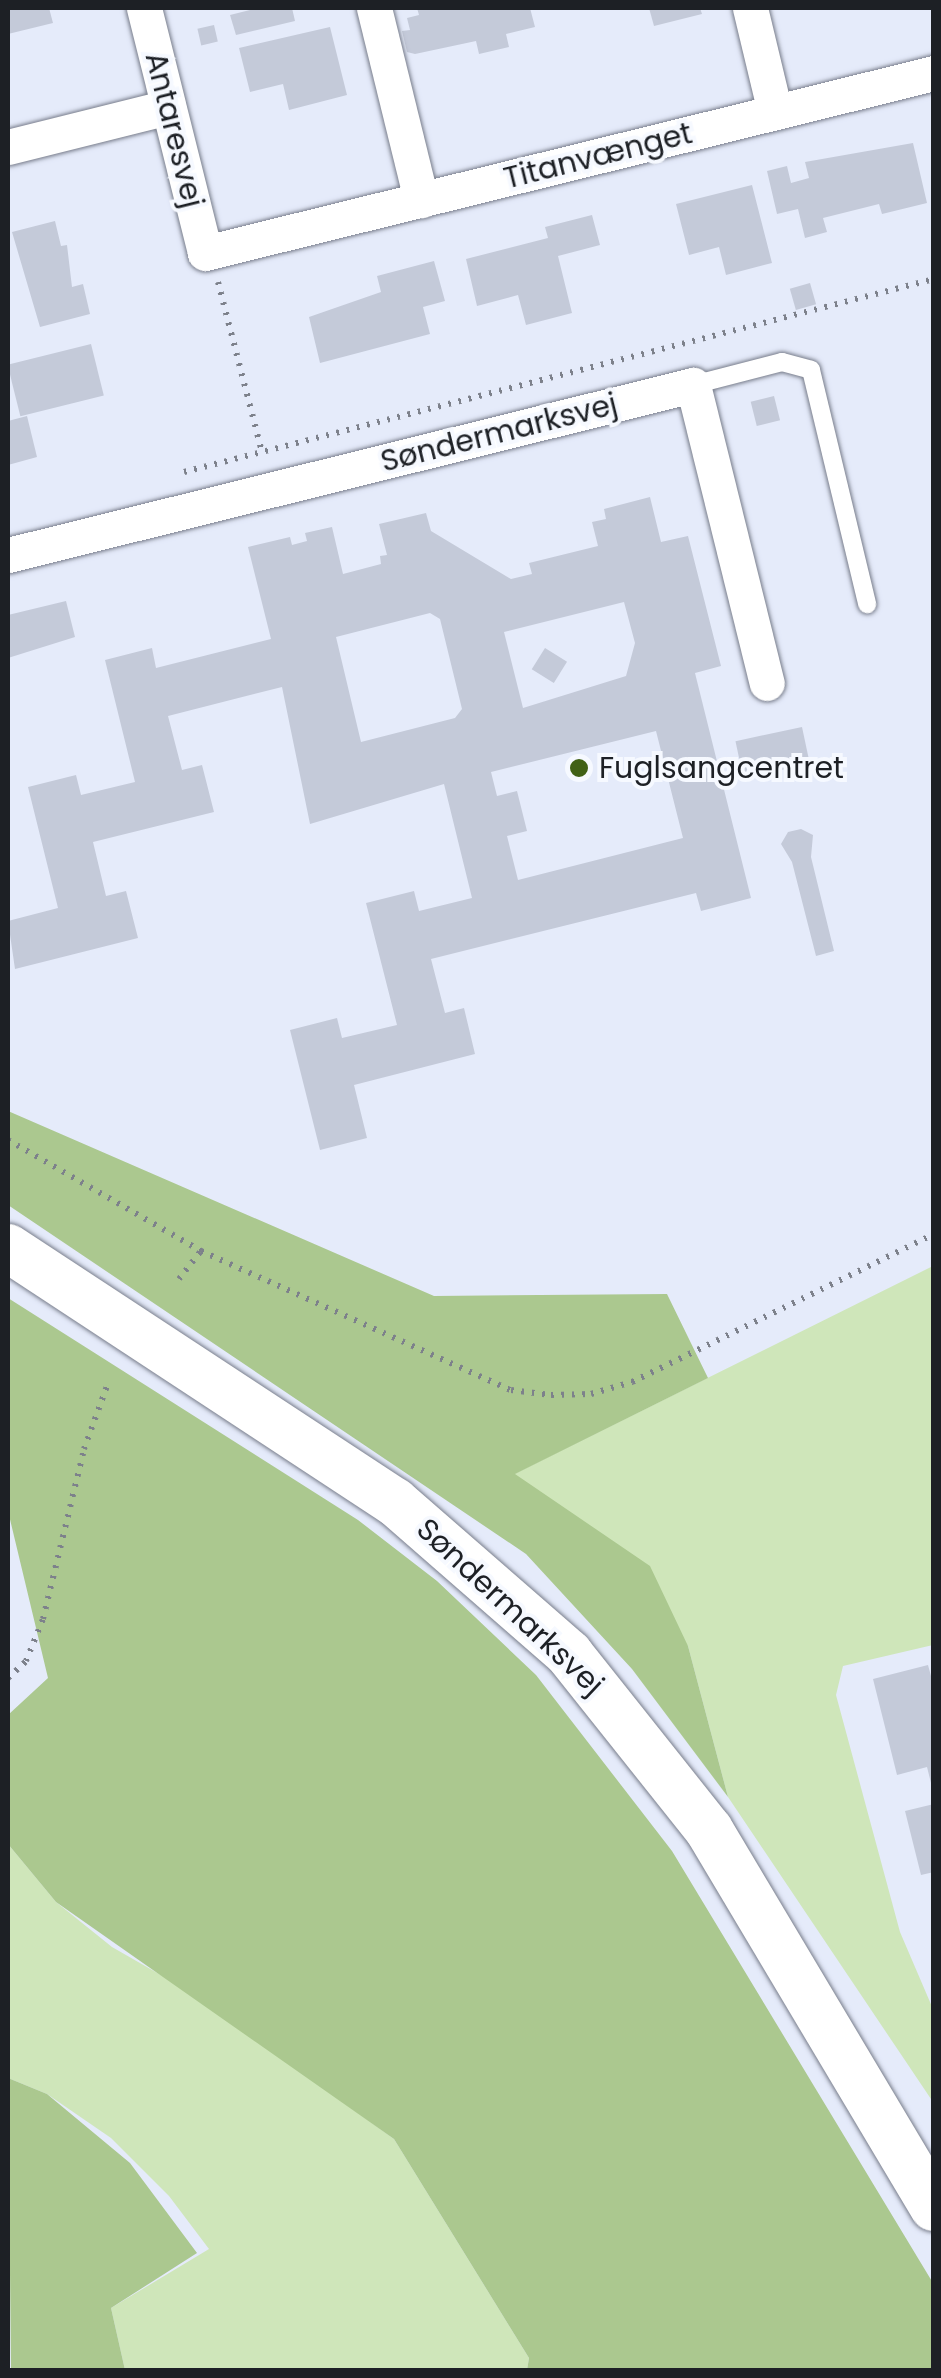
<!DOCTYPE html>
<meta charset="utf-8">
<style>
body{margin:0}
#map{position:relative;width:941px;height:2378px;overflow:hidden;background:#e5ebfa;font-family:Poppins,sans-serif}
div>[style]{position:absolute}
.green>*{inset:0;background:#cfe6ba}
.forest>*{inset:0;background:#abc88f}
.building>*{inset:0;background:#c4cad9;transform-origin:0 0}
.path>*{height:6px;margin-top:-3px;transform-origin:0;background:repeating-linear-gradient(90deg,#7d818b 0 2.5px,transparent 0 10.5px)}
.roads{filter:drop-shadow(0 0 2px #787d8b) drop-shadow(0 0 2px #787d8b)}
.lane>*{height:18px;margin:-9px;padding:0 9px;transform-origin:9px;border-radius:9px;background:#fff}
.street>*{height:35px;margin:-17.5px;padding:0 17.5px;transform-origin:17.5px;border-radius:17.5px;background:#fff}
.secondary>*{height:48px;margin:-24px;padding:0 24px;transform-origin:24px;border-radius:24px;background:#fff}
.dots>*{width:28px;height:28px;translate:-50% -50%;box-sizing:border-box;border:5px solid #f6f9ff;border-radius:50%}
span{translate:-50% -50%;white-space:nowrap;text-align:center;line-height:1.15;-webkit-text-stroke:8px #f6f9ff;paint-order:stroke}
.street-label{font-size:30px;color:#1d2025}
.poi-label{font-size:30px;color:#1d2025}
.left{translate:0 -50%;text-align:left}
.frame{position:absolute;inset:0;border:10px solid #1d2025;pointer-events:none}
</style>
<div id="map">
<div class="green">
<i style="clip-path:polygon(933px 1266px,933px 1645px,843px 1666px,836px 1695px,900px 1932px,933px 2009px,933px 2102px,728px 1797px,688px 1646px,514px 1474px)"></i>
<i style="clip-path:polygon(8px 1844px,56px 1902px,112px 1947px,187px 1990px,394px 2139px,529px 2358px,527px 2370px,125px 2370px,111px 2308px,209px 2249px,169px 2196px,111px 2138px,47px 2094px,8px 2078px)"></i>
</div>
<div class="forest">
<i style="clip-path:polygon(8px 1111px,434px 1296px,667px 1294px,708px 1378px,515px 1474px,650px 1566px,688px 1646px,728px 1797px,632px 1669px,526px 1554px,8px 1205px)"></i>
<i style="clip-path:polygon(8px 1298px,358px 1520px,437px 1581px,536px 1675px,672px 1851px,933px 2283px,933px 2370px,527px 2370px,529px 2358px,394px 2139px,56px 1902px,8px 1844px,8px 1715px,48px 1678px,8px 1511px)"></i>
<i style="clip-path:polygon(8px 2078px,47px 2094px,130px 2163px,197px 2253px,111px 2308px,125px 2370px,11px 2370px)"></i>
</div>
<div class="building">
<i style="clip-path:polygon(8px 8px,49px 8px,53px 23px,8px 34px)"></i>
<i style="clip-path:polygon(258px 8px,292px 8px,295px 21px,236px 35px,230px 15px)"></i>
<i style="clip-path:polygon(417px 8px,530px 8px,535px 27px,506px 34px,509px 47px,479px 54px,476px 41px,415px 54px,407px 52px,402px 31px,410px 30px,407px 18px,419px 15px)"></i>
<i style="clip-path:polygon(649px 8px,700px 8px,702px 14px,654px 26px)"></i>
<i style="left:214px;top:25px;width:17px;height:17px;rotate:77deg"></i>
<i style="clip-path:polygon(330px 27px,347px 95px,289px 110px,283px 84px,250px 92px,239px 48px)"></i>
<i style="clip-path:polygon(913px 143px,927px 203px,882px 214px,879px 204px,823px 218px,827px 232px,805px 238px,798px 209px,777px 214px,767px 171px,787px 166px,791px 183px,809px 178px,805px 162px)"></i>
<i style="clip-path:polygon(752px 185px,772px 263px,726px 275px,719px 247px,689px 255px,676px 204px)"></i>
<i style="clip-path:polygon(592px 215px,600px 245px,558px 256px,572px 313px,526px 325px,518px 295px,477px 306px,466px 259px,548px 238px,545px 227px)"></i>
<i style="clip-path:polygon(55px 221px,61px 246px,67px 245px,72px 287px,83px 284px,90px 314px,40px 327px,12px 232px)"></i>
<i style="clip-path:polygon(434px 261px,445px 301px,423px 307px,430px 334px,320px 363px,309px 317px,381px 292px,377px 276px)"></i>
<i style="left:810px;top:283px;width:22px;height:21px;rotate:74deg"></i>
<i style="left:91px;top:344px;width:53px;height:86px;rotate:76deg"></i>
<i style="left:774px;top:396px;width:25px;height:24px;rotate:76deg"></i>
<i style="clip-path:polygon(27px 416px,37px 457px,8px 465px,8px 421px)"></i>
<i style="clip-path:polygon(evenodd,650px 497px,661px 542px,688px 536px,721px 666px,695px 673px,751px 898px,701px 911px,696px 893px,431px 959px,445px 1013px,464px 1008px,475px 1054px,354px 1085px,367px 1138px,320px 1150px,290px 1030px,337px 1018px,342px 1038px,397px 1025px,366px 903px,414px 891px,419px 911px,472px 898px,444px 784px,310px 824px,282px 687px,168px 716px,182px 770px,202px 765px,214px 812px,93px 842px,106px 896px,126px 891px,138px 938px,15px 969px,8px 921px,58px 908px,28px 787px,76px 775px,81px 795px,135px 782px,105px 660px,152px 648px,156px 668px,271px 639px,248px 547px,290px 537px,292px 545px,307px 541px,305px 533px,332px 527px,343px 574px,381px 564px,380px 556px,387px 555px,379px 524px,426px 513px,431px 531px,511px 579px,532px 574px,529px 563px,598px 546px,592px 522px,606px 519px,604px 509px,650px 497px,624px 602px,635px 643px,626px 676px,523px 708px,504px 632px,624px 602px,650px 497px,430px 613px,440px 619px,462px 709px,455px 718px,361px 742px,336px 637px,430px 613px,650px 497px,656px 731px,683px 838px,518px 880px,507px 836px,527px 831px,517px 791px,497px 796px,491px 772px,656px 731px)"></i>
<i style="clip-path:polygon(66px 601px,75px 637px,8px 658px,8px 615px)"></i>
<i style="left:545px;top:648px;width:26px;height:25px;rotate:32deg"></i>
<i style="left:802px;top:727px;width:38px;height:68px;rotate:78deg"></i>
<i style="clip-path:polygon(801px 829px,813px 835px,811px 857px,834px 951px,816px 956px,792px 862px,781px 844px,788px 832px)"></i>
<i style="clip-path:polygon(928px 1665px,934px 1687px,932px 1787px,927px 1767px,897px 1775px,873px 1679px)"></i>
<i style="clip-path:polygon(934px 1804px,934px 1872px,921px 1875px,905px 1811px)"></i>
</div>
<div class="path">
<i style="left:218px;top:282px;width:176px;rotate:75.5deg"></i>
<i style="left:184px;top:472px;width:774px;rotate:-14.43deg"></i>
<i style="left:8px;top:1140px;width:223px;rotate:29.9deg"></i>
<i style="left:201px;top:1251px;width:340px;rotate:24.2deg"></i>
<i style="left:511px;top:1390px;width:40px;rotate:7.1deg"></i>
<i style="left:551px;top:1395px;width:40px;rotate:-1.4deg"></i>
<i style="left:591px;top:1394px;width:43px;rotate:-16.3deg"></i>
<i style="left:632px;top:1382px;width:336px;rotate:-26.1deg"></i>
<i style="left:179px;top:1279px;width:36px;rotate:-52deg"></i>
<i style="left:8px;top:1678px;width:25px;rotate:-43deg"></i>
<i style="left:26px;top:1661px;width:45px;rotate:-68deg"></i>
<i style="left:43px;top:1619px;width:175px;rotate:-76.4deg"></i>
<i style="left:84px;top:1449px;width:67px;rotate:-69.9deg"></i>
</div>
<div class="roads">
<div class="lane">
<i style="left:693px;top:385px;width:92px;rotate:-14.5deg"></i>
<i style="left:782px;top:362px;width:30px;rotate:15deg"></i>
<i style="left:811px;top:370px;width:241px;rotate:76.5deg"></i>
</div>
<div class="street">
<i style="left:144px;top:8px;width:252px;rotate:76deg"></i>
<i style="left:205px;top:253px;width:751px;rotate:-13.87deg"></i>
<i style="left:374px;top:8px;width:198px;rotate:76.2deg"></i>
<i style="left:750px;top:8px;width:107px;rotate:76.5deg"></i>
<i style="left:8px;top:147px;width:165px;rotate:-14deg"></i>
<i style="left:8px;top:555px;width:706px;rotate:-13.94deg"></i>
<i style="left:693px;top:385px;width:307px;rotate:76.1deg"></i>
</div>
<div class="secondary">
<i style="left:8px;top:1248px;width:463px;rotate:33.3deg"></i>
<i style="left:395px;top:1502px;width:231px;rotate:41.1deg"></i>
<i style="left:569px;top:1654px;width:225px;rotate:51.5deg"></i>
<i style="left:709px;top:1830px;width:439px;rotate:59.2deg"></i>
</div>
</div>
<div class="dots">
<i style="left:579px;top:768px;background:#416116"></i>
</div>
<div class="street-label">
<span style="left:174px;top:130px;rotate:76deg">Antaresvej</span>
<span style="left:598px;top:156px;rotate:-14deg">Titanvænget</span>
<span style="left:499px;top:433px;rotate:-14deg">Søndermarksvej</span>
<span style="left:510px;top:1607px;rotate:43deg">Søndermarksvej</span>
</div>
<div class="poi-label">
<span class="left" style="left:599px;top:768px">Fuglsangcentret</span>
</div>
<div class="frame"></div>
</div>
